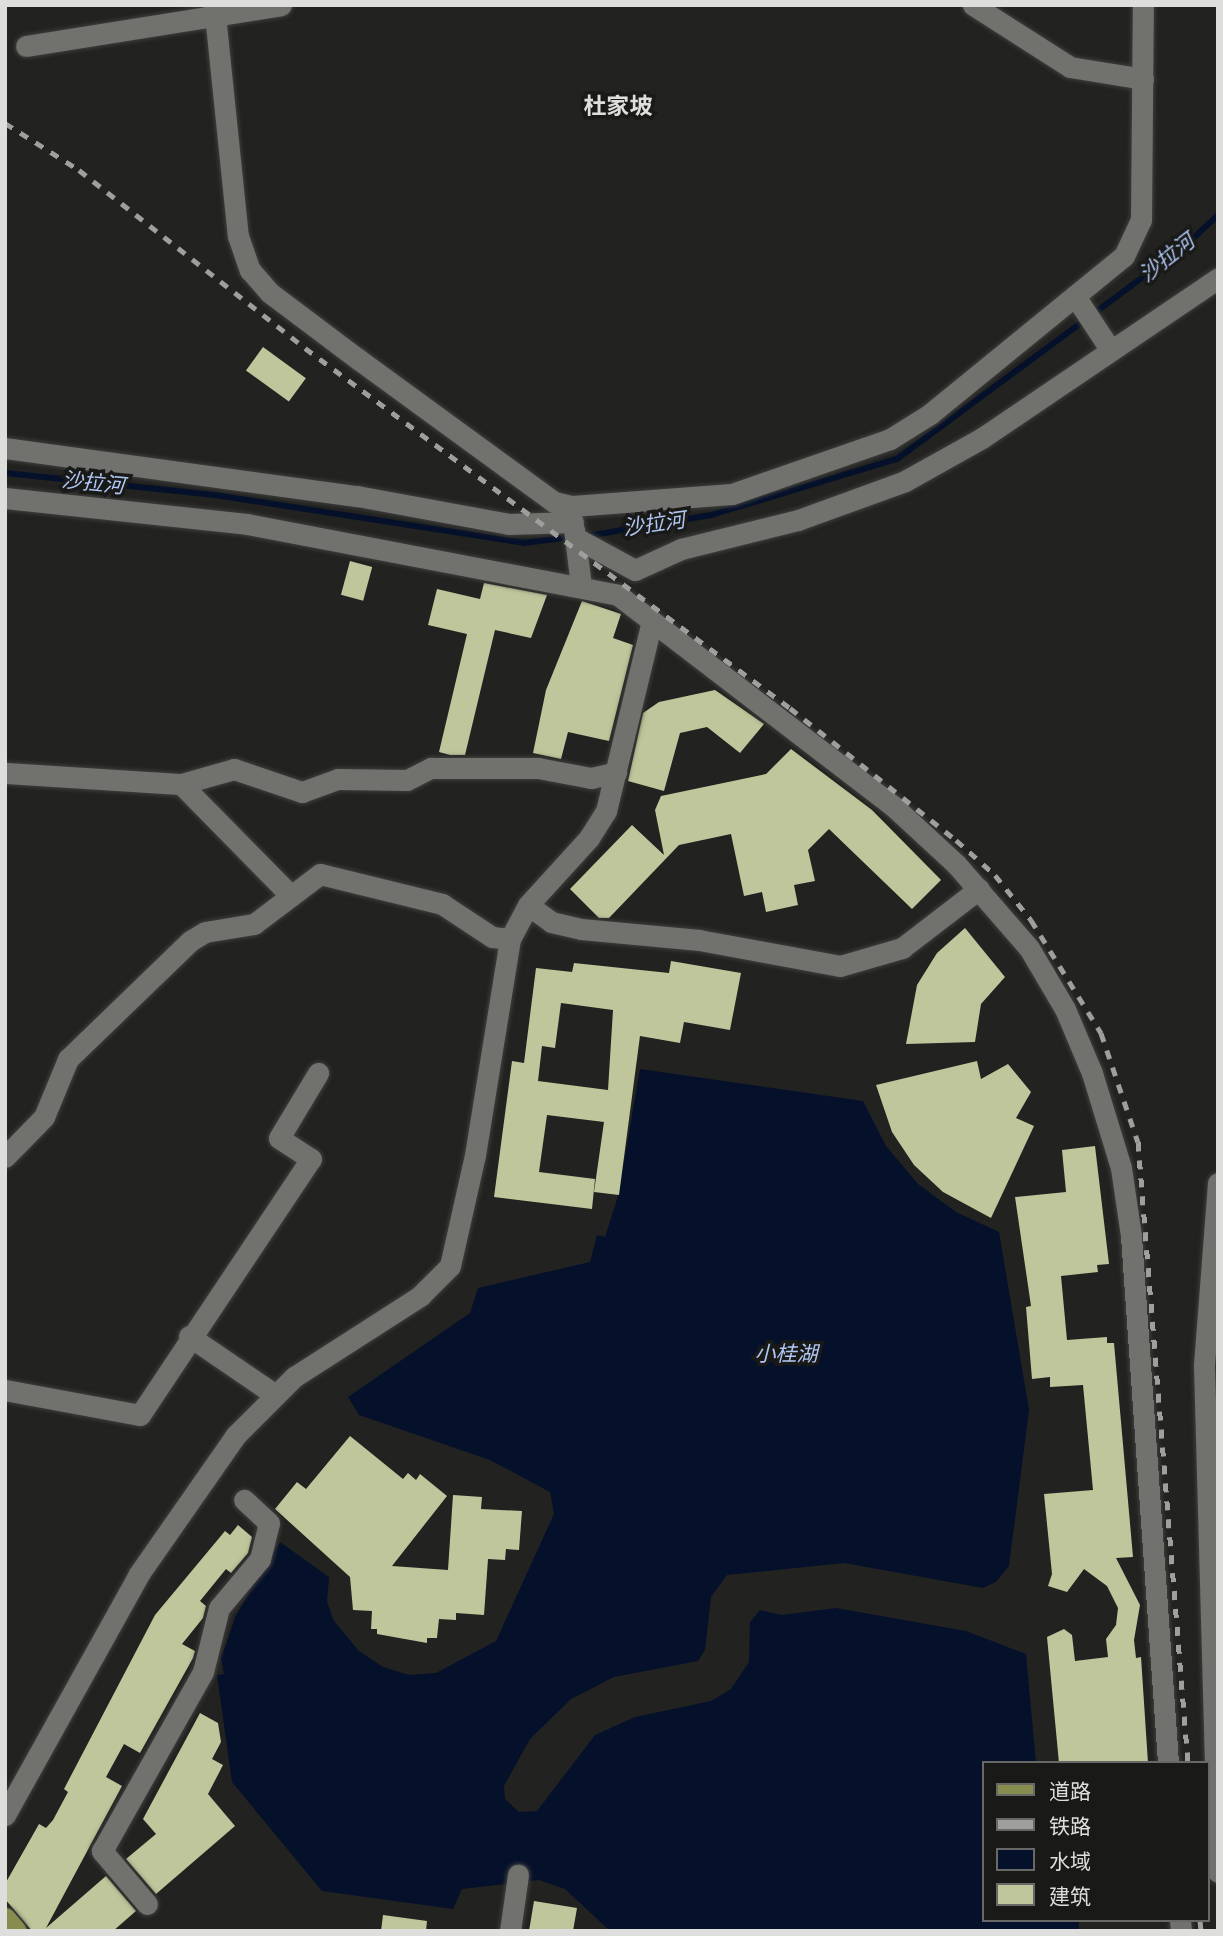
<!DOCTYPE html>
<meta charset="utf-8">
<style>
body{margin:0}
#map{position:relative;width:1223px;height:1936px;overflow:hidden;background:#222320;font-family:Montserrat,"Noto Sans SC",sans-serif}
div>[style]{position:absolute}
.water>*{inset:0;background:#05102b}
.stream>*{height:6px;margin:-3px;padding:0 3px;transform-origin:3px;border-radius:3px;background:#05102b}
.building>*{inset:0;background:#bfc69b;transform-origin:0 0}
.roads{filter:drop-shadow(0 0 2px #3e3e3c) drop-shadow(0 0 2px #3e3e3c)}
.minor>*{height:21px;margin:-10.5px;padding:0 10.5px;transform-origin:10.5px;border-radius:10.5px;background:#71716e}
.major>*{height:21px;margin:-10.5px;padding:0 10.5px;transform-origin:10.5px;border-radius:10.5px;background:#878d4f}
.rail>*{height:5px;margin-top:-2.5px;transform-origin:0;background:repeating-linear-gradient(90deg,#9f9f9d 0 9px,transparent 0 18px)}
span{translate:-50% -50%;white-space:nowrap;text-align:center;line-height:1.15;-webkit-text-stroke:7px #191a17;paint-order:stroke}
.water-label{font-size:21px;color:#b0c7f6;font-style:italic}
.quarter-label{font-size:23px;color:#dededc;font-weight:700}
.frame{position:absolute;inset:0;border:7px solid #dededc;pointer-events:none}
.legend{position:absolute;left:982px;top:1761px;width:228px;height:161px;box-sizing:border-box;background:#191a17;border:2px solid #686866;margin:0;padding:9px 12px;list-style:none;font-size:21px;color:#dededc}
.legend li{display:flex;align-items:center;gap:14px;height:35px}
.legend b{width:35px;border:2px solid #686866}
</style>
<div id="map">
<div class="water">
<i style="clip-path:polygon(640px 1069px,863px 1101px,886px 1146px,918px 1184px,956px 1212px,999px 1232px,1029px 1410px,1009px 1566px,996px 1582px,983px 1588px,844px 1563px,727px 1575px,711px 1597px,705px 1650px,698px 1661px,614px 1677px,571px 1699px,530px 1739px,504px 1786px,505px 1799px,519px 1812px,537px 1811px,595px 1735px,635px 1717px,711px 1701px,731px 1689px,749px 1662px,750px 1622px,760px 1610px,782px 1615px,836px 1608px,966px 1631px,1026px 1654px,1036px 1763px,983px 1763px,983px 1920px,1079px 1920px,1079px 1931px,610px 1931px,565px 1889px,539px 1880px,462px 1889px,453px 1909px,322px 1891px,232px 1782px,217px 1675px,224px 1674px,221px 1658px,236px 1615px,280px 1542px,329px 1577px,327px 1602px,334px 1621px,359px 1651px,383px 1667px,409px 1675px,436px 1673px,496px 1641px,554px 1514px,550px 1492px,490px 1460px,359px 1415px,348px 1397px,470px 1313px,478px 1288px,590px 1262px,597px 1235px,605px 1237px,618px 1196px)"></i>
</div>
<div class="stream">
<i style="left:5px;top:473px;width:211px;rotate:6deg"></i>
<i style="left:215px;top:495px;width:313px;rotate:8.8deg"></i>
<i style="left:524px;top:543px;width:48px;rotate:-7.1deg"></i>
<i style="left:587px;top:536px;width:126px;rotate:-9.6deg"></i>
<i style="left:711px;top:515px;width:194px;rotate:-16.8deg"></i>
<i style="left:897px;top:459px;width:358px;rotate:-36.5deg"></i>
<i style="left:1185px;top:246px;width:45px;rotate:-43.2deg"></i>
</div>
<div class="building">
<i style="left:263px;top:347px;width:53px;height:29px;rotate:36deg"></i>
<i style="left:350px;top:561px;width:23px;height:35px;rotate:15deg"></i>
<i style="clip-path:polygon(484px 583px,547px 595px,531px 638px,495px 630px,465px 755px,450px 755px,439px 752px,467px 634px,428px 625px,437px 589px,480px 599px)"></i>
<i style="clip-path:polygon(582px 601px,621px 614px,613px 638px,633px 645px,609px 741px,568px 732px,561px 759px,533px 753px,546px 690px)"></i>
<i style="clip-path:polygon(715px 690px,764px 724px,740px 753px,707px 727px,680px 733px,664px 791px,628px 781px,643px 713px,659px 702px)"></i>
<i style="clip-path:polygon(791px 749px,872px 810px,941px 880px,912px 909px,829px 829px,808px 850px,815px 881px,794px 885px,798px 905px,766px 912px,762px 892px,744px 896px,731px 834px,679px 845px,609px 918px,599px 918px,570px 889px,632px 825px,664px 855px,655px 810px,661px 796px,766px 774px)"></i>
<i style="clip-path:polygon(965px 928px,1005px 977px,981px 1004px,975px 1042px,906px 1044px,917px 985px,937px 953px)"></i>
<i style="clip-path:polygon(evenodd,671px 961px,741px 973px,730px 1030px,684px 1022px,680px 1043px,640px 1036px,619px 1195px,594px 1192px,604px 1122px,547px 1115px,539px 1172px,595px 1179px,592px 1209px,494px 1197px,512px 1061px,524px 1063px,536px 968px,572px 972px,574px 963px,669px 973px,671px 961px,561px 1003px,613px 1010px,608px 1090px,538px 1081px,542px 1046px,555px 1048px,561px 1003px)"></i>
<i style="clip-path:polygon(977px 1061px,981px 1079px,1008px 1064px,1031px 1092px,1016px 1118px,1034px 1126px,991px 1218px,943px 1192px,914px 1165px,892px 1132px,876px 1085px)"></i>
<i style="clip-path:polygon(1095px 1146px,1109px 1264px,1097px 1265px,1098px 1272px,1061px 1276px,1067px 1340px,1107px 1337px,1107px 1343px,1114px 1343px,1133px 1557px,1116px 1558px,1140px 1605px,1134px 1640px,1136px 1658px,1141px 1657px,1148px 1763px,1059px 1763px,1047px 1637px,1064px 1629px,1072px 1635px,1075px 1661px,1108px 1657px,1106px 1639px,1116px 1625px,1118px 1608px,1107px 1586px,1084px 1569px,1067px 1592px,1048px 1586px,1052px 1574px,1044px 1494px,1093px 1490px,1083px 1385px,1050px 1387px,1050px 1377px,1032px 1379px,1026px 1307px,1031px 1306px,1015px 1197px,1066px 1192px,1062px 1150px)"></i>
<i style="clip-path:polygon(350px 1436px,403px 1479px,408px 1473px,416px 1480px,420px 1474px,447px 1496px,392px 1566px,448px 1570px,453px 1495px,482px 1497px,481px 1509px,522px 1511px,519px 1550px,506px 1549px,505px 1560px,488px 1559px,484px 1615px,456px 1613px,456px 1620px,439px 1619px,437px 1638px,427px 1638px,427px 1643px,377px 1634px,377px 1629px,371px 1629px,372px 1611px,353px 1610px,350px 1577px,275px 1509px,297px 1482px,306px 1489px)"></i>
<i style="clip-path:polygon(238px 1525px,252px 1537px,248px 1553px,231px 1573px,226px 1569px,200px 1601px,206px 1606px,203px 1618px,182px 1644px,195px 1651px,193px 1658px,140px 1753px,124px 1744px,106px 1777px,122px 1786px,46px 1928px,106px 1876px,136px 1911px,113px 1931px,32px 1931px,5px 1899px,5px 1884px,39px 1824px,46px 1828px,53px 1820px,68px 1792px,64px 1789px,155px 1615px,225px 1531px,230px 1535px)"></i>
<i style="clip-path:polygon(200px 1713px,218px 1723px,221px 1742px,212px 1759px,223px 1765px,208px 1794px,235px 1826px,156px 1894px,126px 1859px,156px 1834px,143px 1819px)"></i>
<i style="clip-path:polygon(534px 1901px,577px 1908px,573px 1931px,529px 1931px)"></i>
<i style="clip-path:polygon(383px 1915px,427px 1921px,426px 1931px,381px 1931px)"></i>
</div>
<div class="roads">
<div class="minor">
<i style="left:214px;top:5px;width:232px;rotate:84.1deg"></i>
<i style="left:238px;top:236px;width:36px;rotate:71deg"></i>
<i style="left:250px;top:270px;width:30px;rotate:49deg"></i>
<i style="left:270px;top:293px;width:110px;rotate:36.9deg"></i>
<i style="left:358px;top:359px;width:243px;rotate:36.1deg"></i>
<i style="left:554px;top:502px;width:18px;rotate:13deg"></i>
<i style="left:572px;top:506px;width:160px;rotate:-4.3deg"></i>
<i style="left:732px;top:494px;width:167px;rotate:-19.2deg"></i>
<i style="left:890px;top:439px;width:47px;rotate:-32deg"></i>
<i style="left:930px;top:414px;width:250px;rotate:-39.2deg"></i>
<i style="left:1124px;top:256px;width:40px;rotate:-65deg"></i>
<i style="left:1141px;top:220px;width:215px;rotate:-89.5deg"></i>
<i style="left:973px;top:5px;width:115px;rotate:32.6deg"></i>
<i style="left:1070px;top:67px;width:74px;rotate:9.3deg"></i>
<i style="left:26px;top:46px;width:258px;rotate:-9.1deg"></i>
<i style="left:1075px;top:296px;width:64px;rotate:56.6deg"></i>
<i style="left:5px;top:448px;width:355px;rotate:7.8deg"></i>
<i style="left:357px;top:496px;width:155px;rotate:10.4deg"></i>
<i style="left:509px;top:524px;width:64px;rotate:-1.8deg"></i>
<i style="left:5px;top:498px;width:243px;rotate:6.1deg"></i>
<i style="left:247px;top:524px;width:378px;rotate:10.8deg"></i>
<i style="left:618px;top:595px;width:345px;rotate:37.5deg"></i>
<i style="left:892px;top:805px;width:87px;rotate:42.7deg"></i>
<i style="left:956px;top:864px;width:111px;rotate:49deg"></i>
<i style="left:1029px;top:948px;width:71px;rotate:59.5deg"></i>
<i style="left:1065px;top:1009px;width:69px;rotate:67.1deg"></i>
<i style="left:1092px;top:1073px;width:99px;rotate:73deg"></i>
<i style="left:1121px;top:1168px;width:69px;rotate:81.6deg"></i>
<i style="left:1131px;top:1236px;width:528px;rotate:85.98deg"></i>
<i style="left:574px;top:529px;width:57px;rotate:83deg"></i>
<i style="left:576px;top:538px;width:67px;rotate:28.5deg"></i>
<i style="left:635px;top:570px;width:51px;rotate:-24.5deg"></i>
<i style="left:681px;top:549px;width:121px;rotate:-13.9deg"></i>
<i style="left:798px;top:520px;width:114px;rotate:-20deg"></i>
<i style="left:905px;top:481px;width:88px;rotate:-29.2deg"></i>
<i style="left:982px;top:438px;width:285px;rotate:-34.1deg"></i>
<i style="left:5px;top:773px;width:176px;rotate:3.6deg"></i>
<i style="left:181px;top:784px;width:157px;rotate:45.5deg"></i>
<i style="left:181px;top:784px;width:55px;rotate:-15.8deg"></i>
<i style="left:234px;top:769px;width:72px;rotate:18.7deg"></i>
<i style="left:302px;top:792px;width:38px;rotate:-20deg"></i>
<i style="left:338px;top:779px;width:69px;rotate:0.8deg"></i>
<i style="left:407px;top:780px;width:27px;rotate:-27deg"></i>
<i style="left:431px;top:768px;width:107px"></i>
<i style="left:538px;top:768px;width:54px;rotate:10.7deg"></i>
<i style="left:591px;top:778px;width:26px;rotate:-13deg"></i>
<i style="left:528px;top:905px;width:29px;rotate:36deg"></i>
<i style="left:551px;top:922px;width:31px;rotate:13deg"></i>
<i style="left:581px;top:929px;width:119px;rotate:5.3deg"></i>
<i style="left:699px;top:940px;width:143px;rotate:10.4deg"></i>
<i style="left:840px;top:966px;width:65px;rotate:-16.2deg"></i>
<i style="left:902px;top:948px;width:97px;rotate:-37.5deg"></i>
<i style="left:5px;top:1157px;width:56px;rotate:-45.7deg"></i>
<i style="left:44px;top:1117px;width:63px;rotate:-67.5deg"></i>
<i style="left:68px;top:1059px;width:170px;rotate:-44deg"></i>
<i style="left:190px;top:941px;width:17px;rotate:-31deg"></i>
<i style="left:205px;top:932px;width:50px;rotate:-9.3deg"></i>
<i style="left:254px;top:924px;width:83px;rotate:-37.1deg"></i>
<i style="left:320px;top:874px;width:126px;rotate:13.8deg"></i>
<i style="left:442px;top:904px;width:60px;rotate:33.4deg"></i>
<i style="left:492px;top:937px;width:18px;rotate:6deg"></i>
<i style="left:1218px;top:1183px;width:183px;rotate:94.4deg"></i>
<i style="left:1204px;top:1365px;width:507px;rotate:88.42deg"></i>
<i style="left:189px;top:1336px;width:103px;rotate:34.3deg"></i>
<i style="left:5px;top:1390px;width:137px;rotate:10.5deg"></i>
<i style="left:140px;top:1415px;width:308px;rotate:-56.3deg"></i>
<i style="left:311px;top:1159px;width:38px;rotate:-147deg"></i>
<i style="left:279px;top:1138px;width:76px;rotate:-59deg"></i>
<i style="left:5px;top:1815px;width:276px;rotate:-60.9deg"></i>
<i style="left:139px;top:1574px;width:169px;rotate:-55.1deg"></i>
<i style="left:236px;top:1435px;width:82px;rotate:-45deg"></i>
<i style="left:294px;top:1377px;width:150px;rotate:-32.7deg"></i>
<i style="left:420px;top:1296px;width:42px;rotate:-45deg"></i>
<i style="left:450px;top:1266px;width:114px;rotate:-77.3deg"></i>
<i style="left:475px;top:1155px;width:219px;rotate:-80.8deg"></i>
<i style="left:510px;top:939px;width:38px;rotate:-62deg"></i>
<i style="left:528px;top:905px;width:91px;rotate:-47.7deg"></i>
<i style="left:589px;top:838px;width:32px;rotate:-58deg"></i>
<i style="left:606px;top:811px;width:195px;rotate:-76.4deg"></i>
<i style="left:147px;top:1904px;width:70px;rotate:-130.3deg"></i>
<i style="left:102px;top:1851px;width:206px;rotate:-60.6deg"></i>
<i style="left:203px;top:1672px;width:66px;rotate:-76deg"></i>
<i style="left:219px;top:1608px;width:64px;rotate:-50.1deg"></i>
<i style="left:260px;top:1559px;width:37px;rotate:-76deg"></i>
<i style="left:269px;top:1523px;width:34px;rotate:-137deg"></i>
<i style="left:1180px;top:1920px;width:11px;rotate:85deg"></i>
<i style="left:510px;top:1931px;width:57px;rotate:-81.9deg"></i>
</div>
<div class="major">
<i style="left:5px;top:1918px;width:17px;rotate:50deg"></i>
</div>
</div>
<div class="rail">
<i style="left:5px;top:123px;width:88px;rotate:32.4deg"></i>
<i style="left:79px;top:170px;width:288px;rotate:38.2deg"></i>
<i style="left:305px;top:348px;width:604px;rotate:36.59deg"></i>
<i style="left:790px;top:708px;width:212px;rotate:38.5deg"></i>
<i style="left:956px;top:840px;width:52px;rotate:41.9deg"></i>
<i style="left:995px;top:875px;width:58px;rotate:51.3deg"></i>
<i style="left:1031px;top:920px;width:133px;rotate:58.2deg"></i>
<i style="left:1101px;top:1033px;width:115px;rotate:71.3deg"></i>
<i style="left:1138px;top:1142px;width:623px;rotate:85.4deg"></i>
<i style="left:1200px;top:1920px;width:11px;rotate:85deg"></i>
</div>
<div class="water-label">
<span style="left:1167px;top:258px;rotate:-38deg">沙拉河</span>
<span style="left:93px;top:483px;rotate:6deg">沙拉河</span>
<span style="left:654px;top:524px;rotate:-8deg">沙拉河</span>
<span style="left:786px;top:1354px">小桂湖</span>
</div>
<div class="quarter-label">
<span style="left:618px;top:106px">杜家坡</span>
</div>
<div class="frame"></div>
<ul class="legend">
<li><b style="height:9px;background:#878d4f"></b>道路</li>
<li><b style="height:9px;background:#9f9f9d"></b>铁路</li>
<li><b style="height:19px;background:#05102b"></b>水域</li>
<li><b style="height:19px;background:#bfc69b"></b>建筑</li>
</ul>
</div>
